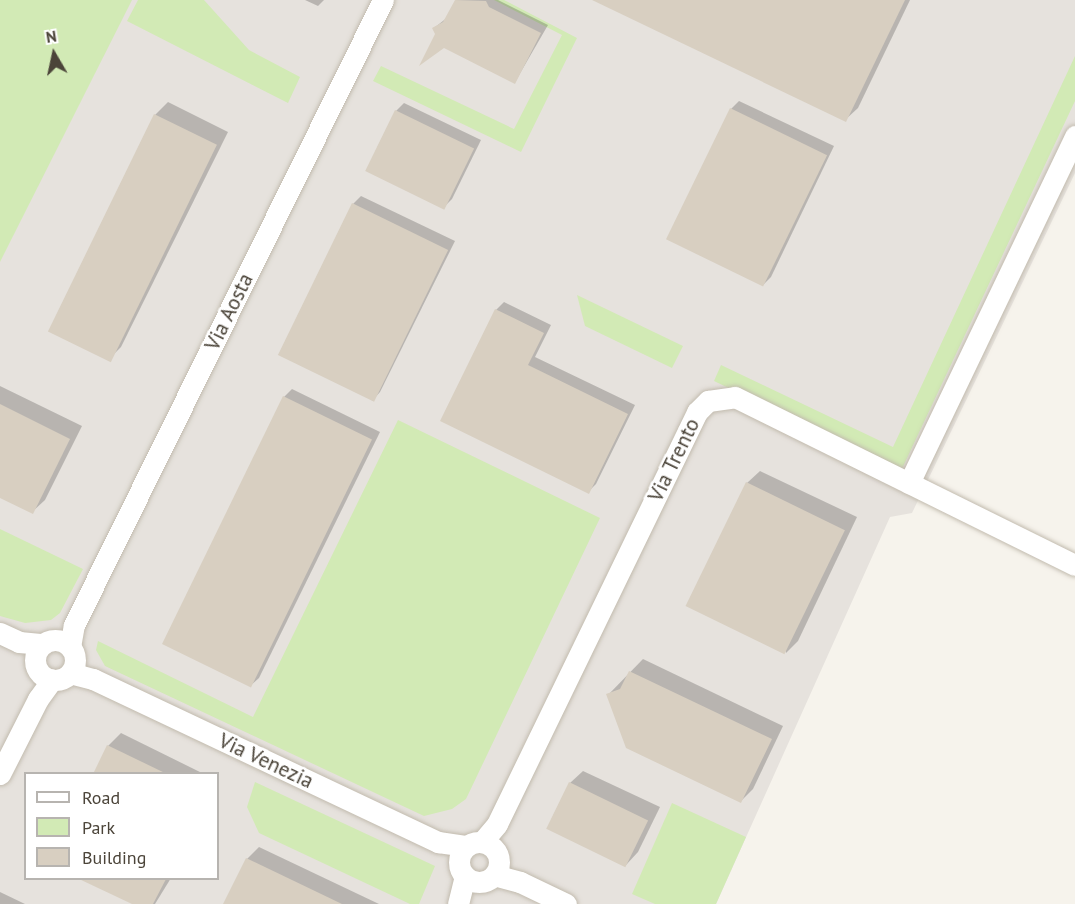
<!DOCTYPE html>
<style>
body{margin:0}
#map{position:relative;width:1075px;height:904px;overflow:hidden;background:#f6f3ec;font-family:"PT Sans",sans-serif}
div>[style]{position:absolute}
.industrial>*{inset:0;background:#e6e2dd}
.green>*{inset:0;background:#d2eab5}
.shadow>*{inset:0;background:#0003}
.building>*{inset:0;background:#d8cfc1;transform-origin:0 0}
.roads{filter:drop-shadow(0 0 2px #c2bbae) drop-shadow(0 0 2px #c2bbae)}
.street>*{height:21px;margin:-10.5px;padding:0 10.5px;transform-origin:10.5px;border-radius:10.5px;background:#fff}
.street>.ring{margin:-10.5px;padding:0;box-sizing:content-box;background:none;border:21px solid #fff;border-radius:50%}
span{translate:-50% -50%;white-space:nowrap;text-align:center;line-height:1.15;-webkit-text-stroke:5px #fff;paint-order:stroke}
.street-label{font-size:21px;color:#4b4439}
.legend{position:absolute;left:24px;top:772px;width:195px;height:108px;box-sizing:border-box;background:#fff;border:2px solid #b7b4b0;margin:0;padding:8px 10px;list-style:none;font-size:18px;color:#4b4439}
.legend li{display:flex;align-items:center;gap:12px;height:30px}
.legend b{width:30px;border:2px solid #b7b4b0}
.north{position:absolute;left:24px;top:24px;width:60px;height:60px;-webkit-text-stroke:4px #fff;paint-order:stroke;rotate:351deg;font-size:16px;font-weight:700;line-height:24px;text-align:center;color:#4b4439}
.north::after{content:'';display:block;margin:auto;width:21px;height:27px;background:#4b4439;clip-path:polygon(50% 0,100% 100%,50% 72%,0 100%)}
</style>
<div id="map">
<div class="industrial">
<i style="clip-path:polygon(evenodd,0 0,1075px 0,1075px 173px,912px 513px,890px 517px,716px 904px,0 904px,0 0,26px 774px,218px 774px,218px 878px,26px 878px,26px 774px)"></i>
</div>
<div class="green">
<i style="clip-path:polygon(0 0,132px 0,0 262px)"></i>
<i style="clip-path:polygon(138px 0,204px 0,249px 50px,300px 77px,288px 103px,127px 21px)"></i>
<i style="clip-path:polygon(494px 0,504px 0,577px 38px,521px 152px,373px 81px,381px 66px,514px 129px,562px 35px)"></i>
<i style="clip-path:polygon(1075px 56px,1075px 101px,901px 471px,714px 381px,721px 365px,893px 447px)"></i>
<i style="clip-path:polygon(577px 295px,683px 346px,672px 368px,585px 326px)"></i>
<i style="clip-path:polygon(398px 420px,600px 518px,466px 799px,452px 809px,424px 816px,105px 666px,96px 650px,98px 641px,253px 717px)"></i>
<i style="clip-path:polygon(0 529px,83px 569px,60px 613px,51px 620px,25px 623px,0 616px)"></i>
<i style="clip-path:polygon(255px 782px,435px 866px,419px 904px,410px 904px,259px 833px,247px 807px)"></i>
<i style="clip-path:polygon(672px 803px,746px 837px,716px 904px,655px 904px,632px 894px)"></i>
</div>
<div class="shadow">
<i style="clip-path:polygon(305px 0,324px 0,318px 6px)"></i>
<i style="clip-path:polygon(456px 0,498px 0,548px 25px,515px 82px,437px 34px,434px 28px,448px 17px)"></i>
<i style="clip-path:polygon(595px 0,910px 0,858px 108px,845px 120px)"></i>
<i style="clip-path:polygon(739px 101px,834px 146px,771px 277px,763px 285px,731px 109px)"></i>
<i style="clip-path:polygon(168px 102px,228px 132px,121px 347px,108px 360px,155px 115px)"></i>
<i style="clip-path:polygon(404px 103px,481px 140px,452px 199px,444px 207px,396px 111px)"></i>
<i style="clip-path:polygon(361px 196px,455px 241px,380px 392px,372px 401px,353px 204px)"></i>
<i style="clip-path:polygon(504px 302px,551px 325px,535px 357px,635px 405px,596px 484px,588px 492px,496px 310px)"></i>
<i style="clip-path:polygon(0 386px,82px 426px,45px 500px,32px 512px,0 496px)"></i>
<i style="clip-path:polygon(292px 389px,380px 432px,259px 678px,250px 686px,284px 397px)"></i>
<i style="clip-path:polygon(760px 471px,857px 517px,798px 641px,786px 653px,747px 483px)"></i>
<i style="clip-path:polygon(643px 659px,783px 726px,753px 789px,741px 801px,608px 695px)"></i>
<i style="clip-path:polygon(121px 733px,204px 774px,95px 774px,108px 746px)"></i>
<i style="clip-path:polygon(583px 771px,660px 807px,638px 852px,626px 865px,570px 783px)"></i>
<i style="clip-path:polygon(259px 847px,379px 904px,225px 904px,247px 859px)"></i>
<i style="clip-path:polygon(83px 878px,171px 878px,155px 904px,136px 904px)"></i>
<i style="clip-path:polygon(0 892px,25px 904px,0 904px)"></i>
</div>
<div class="building">
<i style="clip-path:polygon(455px 0,486px 1px,489px 7px,541px 33px,515px 84px,444px 48px,419px 66px,435px 34px,432px 28px,443px 22px)"></i>
<i style="clip-path:polygon(592px 0,905px 0,846px 122px)"></i>
<i style="left:730px;top:108px;width:108px;height:146px;rotate:26deg"></i>
<i style="left:395px;top:110px;width:88px;height:68px;rotate:26deg"></i>
<i style="left:154px;top:114px;width:70px;height:242px;rotate:26deg"></i>
<i style="left:352px;top:203px;width:107px;height:169px;rotate:26deg"></i>
<i style="clip-path:polygon(495px 309px,544px 333px,528px 365px,628px 414px,589px 494px,440px 421px)"></i>
<i style="left:283px;top:396px;width:99px;height:276px;rotate:26deg"></i>
<i style="clip-path:polygon(0 404px,70px 439px,33px 514px,0 498px)"></i>
<i style="left:746px;top:482px;width:110px;height:138px;rotate:26deg"></i>
<i style="clip-path:polygon(629px 671px,772px 739px,741px 803px,626px 748px,606px 694px,620px 689px)"></i>
<i style="clip-path:polygon(107px 745px,167px 774px,93px 774px)"></i>
<i style="left:569px;top:782px;width:88px;height:52px;rotate:26deg"></i>
<i style="clip-path:polygon(246px 858px,342px 904px,223px 904px)"></i>
<i style="clip-path:polygon(79px 879px,166px 879px,153px 904px,132px 904px)"></i>
</div>
<div class="roads">
<div class="street">
<i style="left:909px;top:483px;width:385px;rotate:-64.4deg"></i>
<i style="left:0;top:633px;width:21px;rotate:25deg"></i>
<i style="left:19px;top:642px;width:24px;rotate:5deg"></i>
<i class="ring" style="left:35px;top:640px;width:19px;height:19px"></i>
<i style="left:70px;top:647px;width:22px;rotate:-80deg"></i>
<i style="left:74px;top:625px;width:697px;rotate:-63.69deg"></i>
<i style="left:70px;top:673px;width:24px;rotate:15deg"></i>
<i style="left:93px;top:679px;width:382px;rotate:25.3deg"></i>
<i style="left:438px;top:842px;width:29px;rotate:8deg"></i>
<i style="left:0;top:774px;width:84px;rotate:-63.1deg"></i>
<i style="left:38px;top:699px;width:24px;rotate:-54deg"></i>
<i style="left:482px;top:842px;width:23px;rotate:-50deg"></i>
<i style="left:497px;top:824px;width:458px;rotate:-64.1deg"></i>
<i style="left:697px;top:412px;width:16px;rotate:-45deg"></i>
<i style="left:708px;top:401px;width:27px;rotate:-8deg"></i>
<i style="left:735px;top:397px;width:379px;rotate:26.3deg"></i>
<i class="ring" style="left:459px;top:842px;width:19px;height:19px"></i>
<i style="left:494px;top:875px;width:27px;rotate:15deg"></i>
<i style="left:520px;top:882px;width:51px;rotate:25.6deg"></i>
<i style="left:458px;top:904px;width:29px;rotate:-76deg"></i>
</div>
</div>
<div class="street-label">
<span style="left:229px;top:312px;rotate:-64deg">Via Aosta</span>
<span style="left:674px;top:460px;rotate:-64deg">Via Trento</span>
<span style="left:266px;top:761px;rotate:25deg">Via Venezia</span>
</div>
<ul class="legend">
<li><b style="height:8px;background:#fff"></b>Road</li>
<li><b style="height:16px;background:#d2eab5"></b>Park</li>
<li><b style="height:16px;background:#d8cfc1"></b>Building</li>
</ul>
<div class="north">N</div>
</div>
